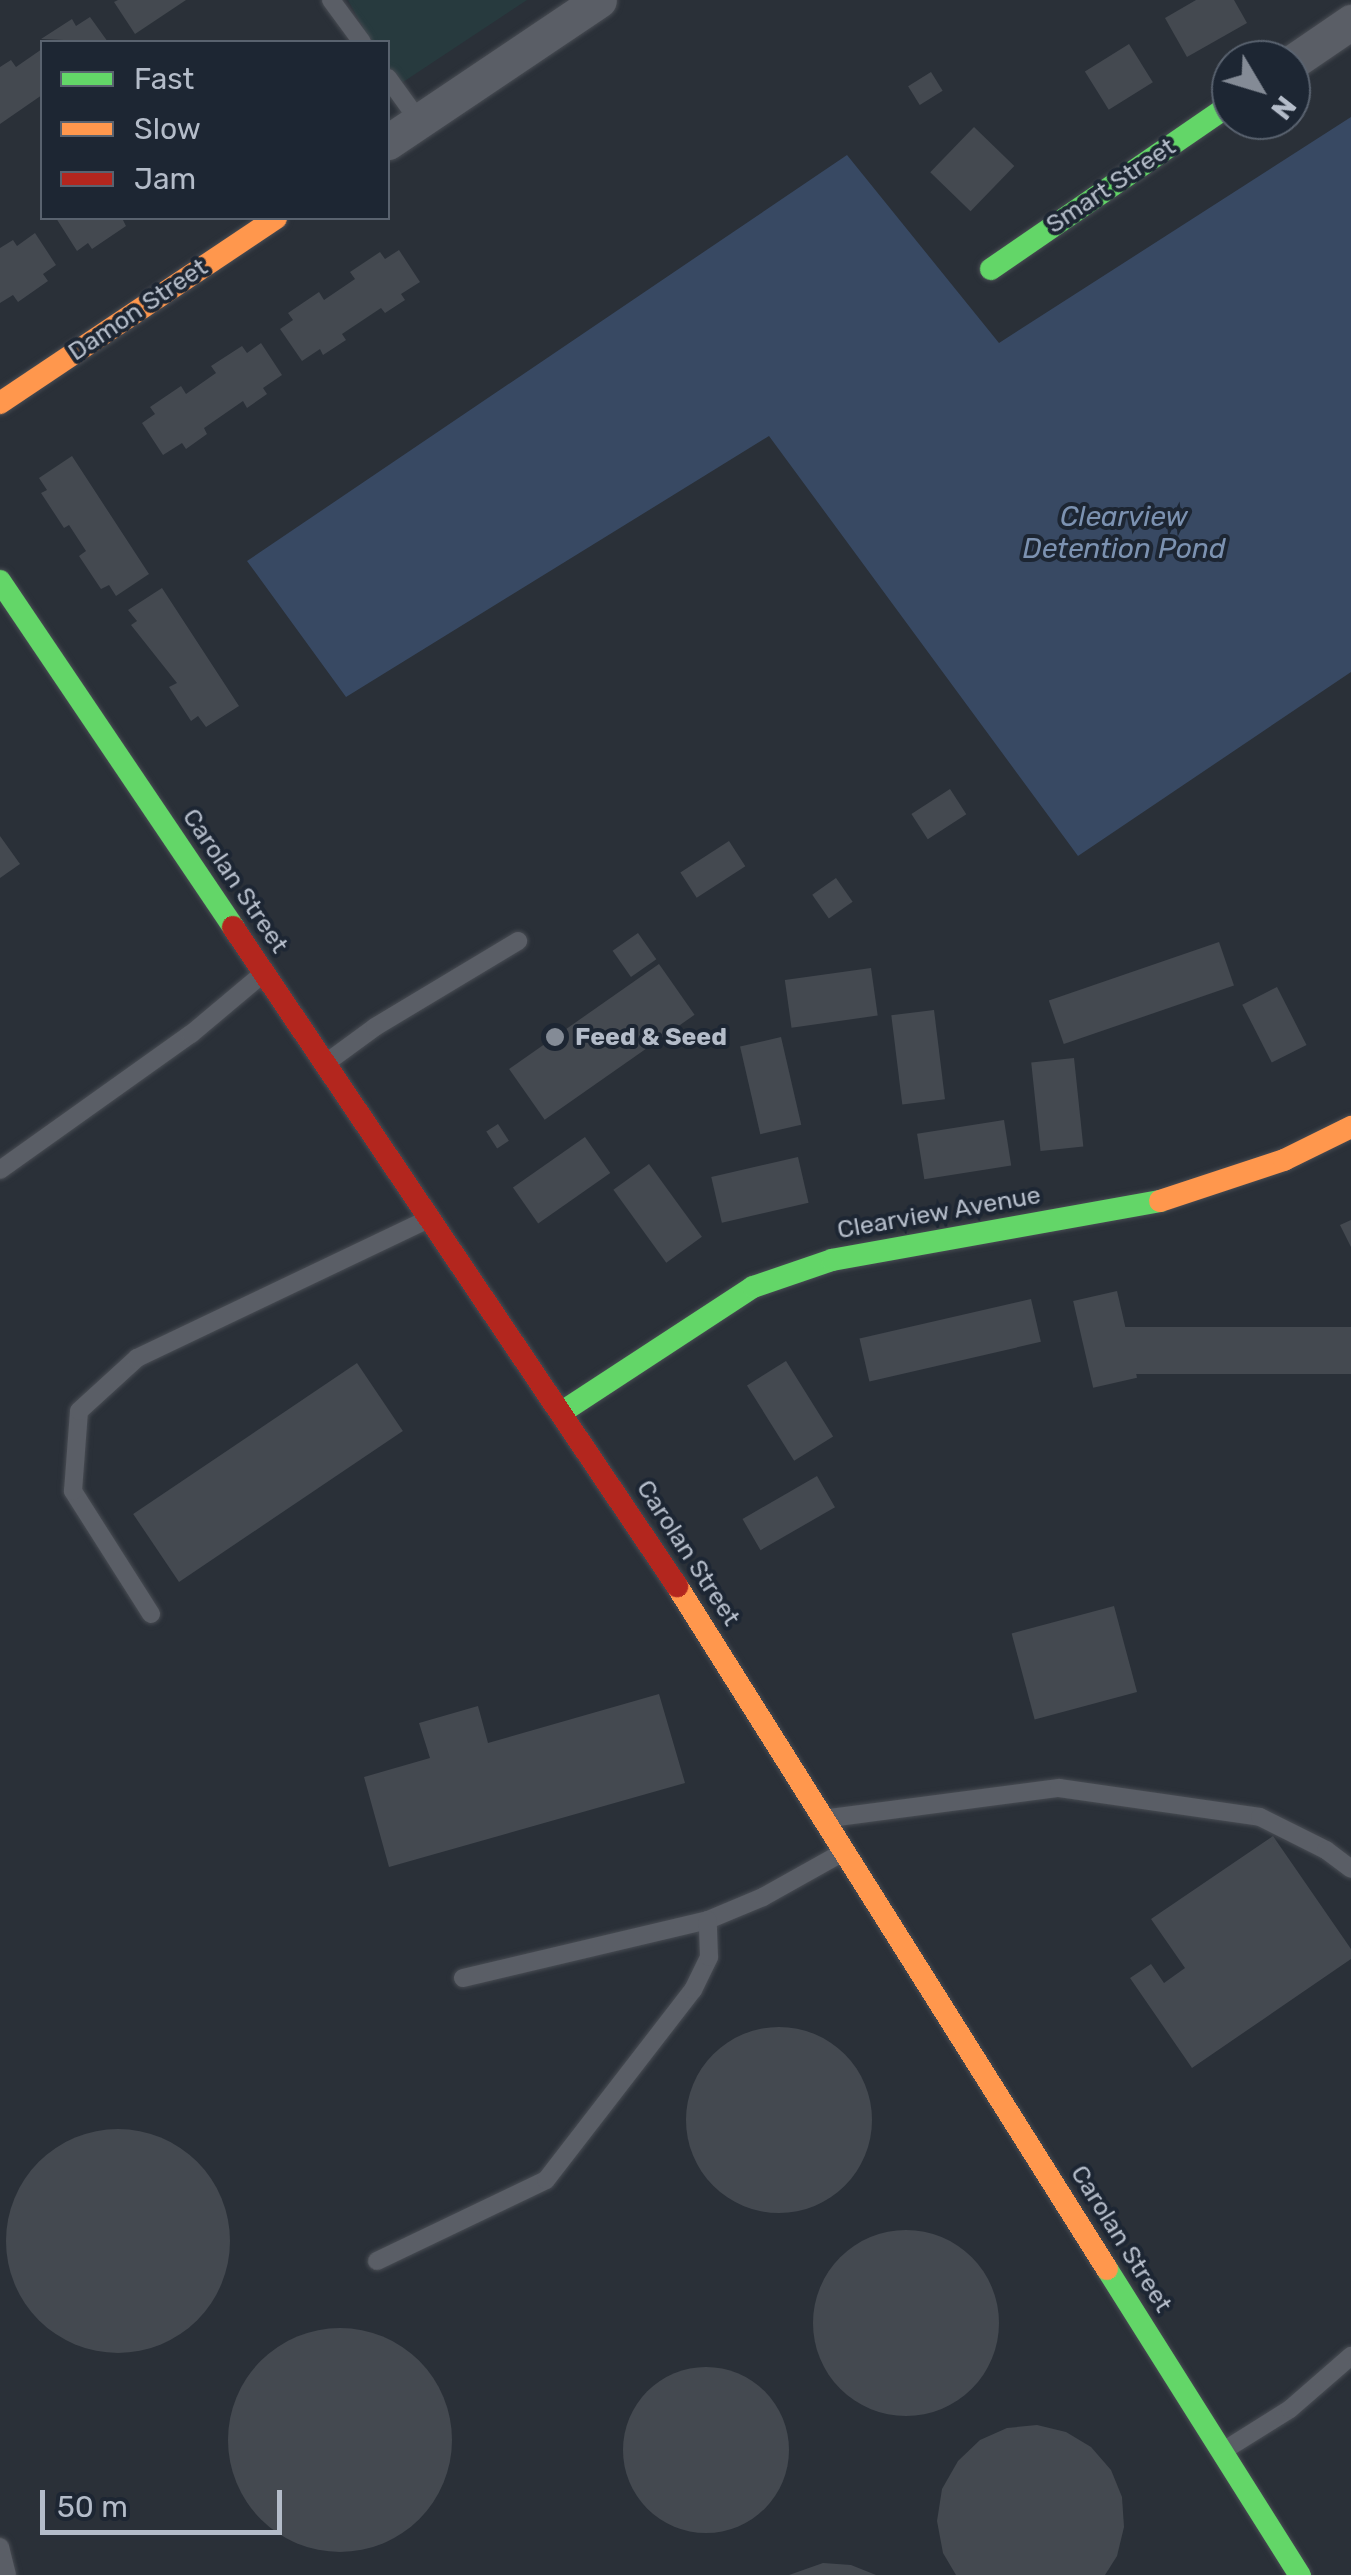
<!DOCTYPE html>
<style>
body{margin:0}
#map{position:relative;width:1351px;height:2575px;overflow:hidden;background:#2a3038;font-family:Rubik,sans-serif}
div>[style]{position:absolute}
.green>*{inset:0;background:#273a3e}
.water>*{inset:0;background:#384963}
.building>*{inset:0;background:#444950;transform-origin:0 0}
.round{border-radius:50%}
.roads{filter:drop-shadow(0 0 2px #484c53) drop-shadow(0 0 2px #484c53)}
.lane>*{height:18px;margin:-9px;padding:0 9px;transform-origin:9px;border-radius:9px;background:#5a5e66}
.street>*{height:35px;margin:-17.5px;padding:0 17.5px;transform-origin:17.5px;border-radius:17.5px;background:#5a5e66}
.fast>*{height:22px;margin:-11px;padding:0 11px;transform-origin:11px;border-radius:11px;background:#63d668}
.slow>*{height:22px;margin:-11px;padding:0 11px;transform-origin:11px;border-radius:11px;background:#ff974d}
.jam>*{height:22px;margin:-11px;padding:0 11px;transform-origin:11px;border-radius:11px;background:#b3261e}
.dots>*{width:28px;height:28px;translate:-50% -50%;box-sizing:border-box;border:5px solid #1d2633;border-radius:50%}
span{translate:-50% -50%;white-space:nowrap;text-align:center;line-height:1.15;-webkit-text-stroke:8px #1d2633;paint-order:stroke}
.street-label{font-size:25px;color:#b4bcc9}
.poi-label{font-size:25px;color:#b4bcc9;font-weight:700}
.left{translate:0 -50%;text-align:left}
.water-label{font-size:28px;color:#7c92b1;font-style:italic}
.legend{position:absolute;left:40px;top:40px;width:350px;height:180px;box-sizing:border-box;background:#1d2633;border:2px solid #59626f;margin:0;padding:12px 18px;list-style:none;font-size:30px;color:#b4bcc9}
.legend li{display:flex;align-items:center;gap:20px;height:50px}
.legend b{width:50px;border:2px solid #59626f}
.north{position:absolute;left:1211px;top:40px;width:100px;height:100px;box-sizing:border-box;background:#1d2633;border:2px solid #59626f;border-radius:50%;rotate:128deg;font-size:28px;font-weight:700;line-height:40px;text-align:center;color:#b4bcc9}
.north::after{content:'';display:block;margin:auto;width:35px;height:45px;background:#848b96;clip-path:polygon(50% 0,100% 100%,50% 72%,0 100%)}
.scale{position:absolute;left:40px;top:2490px;width:242px;height:45px;box-sizing:border-box;border:5px solid #b4bcc9;border-top:0;padding-left:12px;font-size:30px;line-height:35px;white-space:nowrap;color:#b4bcc9;-webkit-text-stroke:8px #1d2633;paint-order:stroke}
</style>
<div id="map">
<div class="green">
<i style="clip-path:polygon(348px 0,527px 0,394px 88px,388px 75px,388px 42px,371px 42px)"></i>
</div>
<div class="water">
<i style="clip-path:polygon(1351px 117px,1351px 672px,1078px 856px,769px 436px,346px 697px,247px 561px,847px 155px,999px 343px)"></i>
</div>
<div class="building">
<i style="clip-path:polygon(118px 0,186px 0,135px 34px,114px 2px)"></i>
<i style="clip-path:polygon(1196px 0,1234px 0,1247px 23px,1187px 57px,1165px 18px)"></i>
<i style="clip-path:polygon(90px 17px,108px 42px,41px 39px,72px 19px,76px 26px)"></i>
<i style="left:1129px;top:44px;width:45px;height:52px;rotate:58deg"></i>
<i style="clip-path:polygon(42px 49px,42px 95px,0 124px,0 67px,11px 60px,16px 67px)"></i>
<i style="left:931px;top:72px;width:22px;height:27px;rotate:58deg"></i>
<i style="left:974px;top:127px;width:56px;height:63px;rotate:44deg"></i>
<i style="clip-path:polygon(56px 218px,127px 218px,123px 220px,126px 226px,92px 249px,88px 243px,77px 251px)"></i>
<i style="clip-path:polygon(35px 233px,56px 265px,43px 274px,48px 281px,18px 302px,13px 295px,0 303px,0 248px,13px 240px,17px 246px)"></i>
<i style="clip-path:polygon(399px 250px,420px 282px,401px 294px,405px 300px,385px 313px,381px 308px,342px 334px,346px 340px,323px 355px,320px 349px,302px 361px,280px 329px,293px 320px,288px 313px,319px 292px,324px 300px,355px 279px,350px 272px,380px 252px,385px 259px)"></i>
<i style="clip-path:polygon(261px 343px,282px 375px,263px 388px,267px 394px,247px 408px,243px 401px,204px 428px,207px 434px,186px 449px,182px 443px,163px 455px,142px 423px,155px 414px,150px 407px,181px 386px,186px 394px,216px 373px,211px 366px,242px 346px,247px 353px)"></i>
<i style="clip-path:polygon(72px 456px,149px 574px,116px 596px,109px 585px,101px 589px,79px 556px,86px 551px,69px 525px,64px 528px,41px 493px,47px 490px,39px 478px)"></i>
<i style="clip-path:polygon(162px 588px,239px 706px,206px 727px,198px 716px,191px 721px,169px 687px,177px 683px,131px 625px,137px 621px,128px 610px)"></i>
<i style="left:950px;top:789px;width:30px;height:46px;rotate:57deg"></i>
<i style="clip-path:polygon(0 836px,20px 864px,0 878px)"></i>
<i style="left:729px;top:841px;width:30px;height:58px;rotate:57deg"></i>
<i style="left:836px;top:878px;width:29px;height:29px;rotate:55deg"></i>
<i style="left:638px;top:933px;width:32px;height:31px;rotate:55deg"></i>
<i style="left:1219px;top:942px;width:46px;height:180px;rotate:71deg"></i>
<i style="left:659px;top:964px;width:62px;height:183px;rotate:55deg"></i>
<i style="left:871px;top:968px;width:48px;height:87px;rotate:82deg"></i>
<i style="left:1277px;top:987px;width:65px;height:39px;rotate:63deg"></i>
<i style="left:934px;top:1010px;width:90px;height:43px;rotate:83deg"></i>
<i style="left:781px;top:1037px;width:90px;height:42px;rotate:77deg"></i>
<i style="left:1074px;top:1058px;width:89px;height:43px;rotate:84deg"></i>
<i style="left:1004px;top:1120px;width:46px;height:88px;rotate:81deg"></i>
<i style="left:498px;top:1124px;width:20px;height:14px;rotate:57deg"></i>
<i style="left:585px;top:1137px;width:44px;height:88px;rotate:55deg"></i>
<i style="left:798px;top:1157px;width:47px;height:89px;rotate:77deg"></i>
<i style="left:649px;top:1164px;width:90px;height:44px;rotate:54deg"></i>
<i style="clip-path:polygon(1351px 1220px,1351px 1247px,1340px 1225px)"></i>
<i style="left:1117px;top:1291px;width:89px;height:45px;rotate:77deg"></i>
<i style="left:1031px;top:1299px;width:44px;height:176px;rotate:77deg"></i>
<i style="left:1351px;top:1327px;width:47px;height:235px;rotate:90deg"></i>
<i style="left:786px;top:1361px;width:89px;height:46px;rotate:58deg"></i>
<i style="left:357px;top:1363px;width:82px;height:270px;rotate:56deg"></i>
<i style="left:817px;top:1476px;width:36px;height:86px;rotate:60deg"></i>
<i style="left:1114px;top:1606px;width:89px;height:106px;rotate:75deg"></i>
<i style="clip-path:polygon(659px 1694px,685px 1783px,389px 1867px,364px 1777px,430px 1758px,419px 1723px,478px 1706px,488px 1743px)"></i>
<i style="clip-path:polygon(1273px 1836px,1351px 1949px,1351px 1959px,1192px 2068px,1130px 1978px,1151px 1964px,1164px 1983px,1185px 1968px,1151px 1919px)"></i>
<i class="round" style="left:686px;top:2027px;width:186px;height:186px"></i>
<i class="round" style="left:6px;top:2129px;width:224px;height:224px"></i>
<i class="round" style="left:813px;top:2230px;width:186px;height:186px"></i>
<i class="round" style="left:228px;top:2328px;width:224px;height:224px"></i>
<i class="round" style="left:623px;top:2367px;width:166px;height:166px"></i>
<i style="clip-path:polygon(1037px 2425px,1066px 2432px,1091px 2447px,1111px 2470px,1122px 2497px,1124px 2527px,1117px 2556px,1105px 2575px,956px 2575px,943px 2553px,937px 2521px,942px 2489px,958px 2461px,980px 2440px,1007px 2428px)"></i>
<i style="clip-path:polygon(823px 2563px,851px 2565px,876px 2575px,789px 2575px)"></i>
</div>
<div class="roads">
<div class="lane">
<i style="left:331px;top:0;width:52px;rotate:53.6deg"></i>
<i style="left:388px;top:78px;width:53px;rotate:54.2deg"></i>
<i style="left:326px;top:1063px;width:61px;rotate:-36.3deg"></i>
<i style="left:375px;top:1027px;width:167px;rotate:-31deg"></i>
<i style="left:0;top:1170px;width:234px;rotate:-35.5deg"></i>
<i style="left:191px;top:1034px;width:90px;rotate:-40deg"></i>
<i style="left:151px;top:1614px;width:146px;rotate:-122.4deg"></i>
<i style="left:73px;top:1491px;width:80px;rotate:-85.7deg"></i>
<i style="left:79px;top:1411px;width:79px;rotate:-42.4deg"></i>
<i style="left:137px;top:1358px;width:320px;rotate:-25.5deg"></i>
<i style="left:830px;top:1818px;width:231px;rotate:-7.5deg"></i>
<i style="left:1059px;top:1788px;width:203px;rotate:8.2deg"></i>
<i style="left:1260px;top:1817px;width:74px;rotate:26.6deg"></i>
<i style="left:1326px;top:1850px;width:31px;rotate:37deg"></i>
<i style="left:463px;top:1978px;width:252px;rotate:-13.3deg"></i>
<i style="left:708px;top:1920px;width:60px;rotate:-22.7deg"></i>
<i style="left:763px;top:1897px;width:88px;rotate:-29.2deg"></i>
<i style="left:377px;top:2261px;width:187px;rotate:-25.6deg"></i>
<i style="left:546px;top:2180px;width:240px;rotate:-52.3deg"></i>
<i style="left:693px;top:1990px;width:37px;rotate:-64deg"></i>
<i style="left:709px;top:1957px;width:37px;rotate:-92deg"></i>
<i style="left:1223px;top:2451px;width:79px;rotate:-32.1deg"></i>
<i style="left:1290px;top:2409px;width:81px;rotate:-41deg"></i>
<i style="left:0;top:2547px;width:29px;rotate:76deg"></i>
</div>
<div class="street">
<i style="left:1291px;top:63px;width:73px;rotate:-34.3deg"></i>
<i style="left:388px;top:142px;width:254px;rotate:-33.9deg"></i>
</div>
<div class="fast">
<i style="left:991px;top:269px;width:291px;rotate:-34.5deg"></i>
<i style="left:0;top:581px;width:417px;rotate:56deg"></i>
<i style="left:562px;top:1412px;width:228px;rotate:-33.2deg"></i>
<i style="left:753px;top:1287px;width:83px;rotate:-18.9deg"></i>
<i style="left:832px;top:1260px;width:333px;rotate:-10.2deg"></i>
<i style="left:1107px;top:2269px;width:362px;rotate:57.8deg"></i>
</div>
<div class="slow">
<i style="left:0;top:403px;width:332px;rotate:-33.8deg"></i>
<i style="left:1160px;top:1201px;width:131px;rotate:-18.3deg"></i>
<i style="left:1284px;top:1160px;width:75px;rotate:-26.2deg"></i>
<i style="left:677px;top:1586px;width:807px;rotate:57.81deg"></i>
</div>
<div class="jam">
<i style="left:233px;top:927px;width:795px;rotate:56.03deg"></i>
</div>
</div>
<div class="dots">
<i style="left:555px;top:1037px;background:#848b96"></i>
</div>
<div class="street-label">
<span style="left:1111px;top:186px;rotate:-34deg">Smart Street</span>
<span style="left:138px;top:310px;rotate:-34deg">Damon Street</span>
<span style="left:235px;top:881px;rotate:56deg">Carolan Street</span>
<span style="left:939px;top:1213px;rotate:-10deg">Clearview Avenue</span>
<span style="left:688px;top:1553px;rotate:57deg">Carolan Street</span>
<span style="left:1121px;top:2239px;rotate:58deg">Carolan Street</span>
</div>
<div class="poi-label">
<span class="left" style="left:575px;top:1037px">Feed &amp; Seed</span>
</div>
<div class="water-label">
<span style="left:1124px;top:533px">Clearview<br>Detention Pond</span>
</div>
<ul class="legend">
<li><b style="height:12px;background:#63d668"></b>Fast</li>
<li><b style="height:12px;background:#ff974d"></b>Slow</li>
<li><b style="height:12px;background:#b3261e"></b>Jam</li>
</ul>
<div class="north">N</div>
<div class="scale">50 m</div>
</div>
